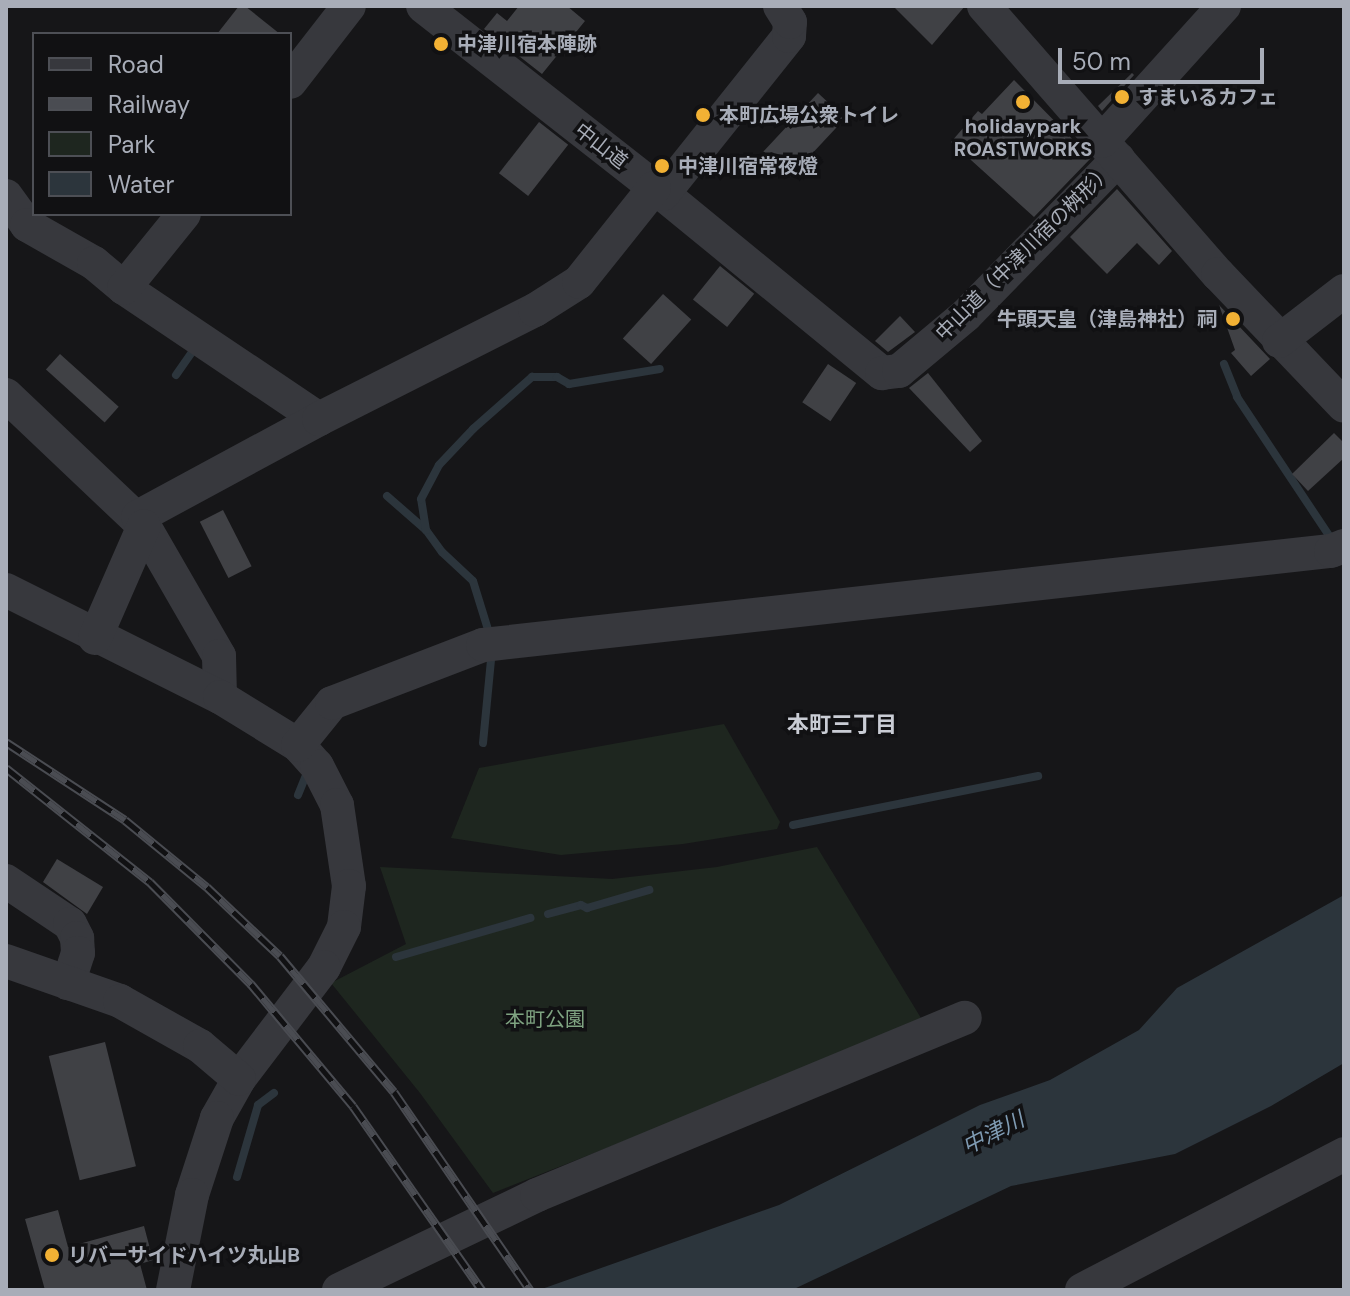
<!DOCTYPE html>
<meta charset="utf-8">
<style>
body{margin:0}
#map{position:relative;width:1350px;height:1296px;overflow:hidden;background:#161618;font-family:"DM Sans","Noto Sans JP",sans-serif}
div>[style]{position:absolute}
.green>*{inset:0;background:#1e261f}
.water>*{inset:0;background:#2c353c}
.stream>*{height:8px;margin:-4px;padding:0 4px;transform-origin:4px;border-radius:4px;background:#2c353c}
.building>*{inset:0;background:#404145;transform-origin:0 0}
.minor>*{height:34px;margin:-17px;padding:0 17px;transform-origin:17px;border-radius:17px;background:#37383d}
.rail>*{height:9px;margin-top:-4.5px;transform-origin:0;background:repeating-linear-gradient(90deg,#111113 0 18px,#4a4c52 0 36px);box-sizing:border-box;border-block:2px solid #4a4c52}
.dots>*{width:22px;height:22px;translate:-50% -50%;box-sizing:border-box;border:4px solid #111113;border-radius:50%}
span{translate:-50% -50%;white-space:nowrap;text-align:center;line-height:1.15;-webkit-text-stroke:7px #111113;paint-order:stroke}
.poi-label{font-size:20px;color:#a8adb8;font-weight:700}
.left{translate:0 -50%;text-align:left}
.right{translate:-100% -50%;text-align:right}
.street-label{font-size:20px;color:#a8adb8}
.park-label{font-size:20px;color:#7fa381}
.neighbourhood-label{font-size:22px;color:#c9ccd4;font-weight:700}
.water-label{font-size:22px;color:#7f9bb3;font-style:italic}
.frame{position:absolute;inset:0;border:8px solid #a8adb8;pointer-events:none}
.legend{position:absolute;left:32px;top:32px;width:260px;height:184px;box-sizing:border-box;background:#111113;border:2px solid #4d4f55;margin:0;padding:10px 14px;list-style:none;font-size:24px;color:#a8adb8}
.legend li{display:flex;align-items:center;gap:16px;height:40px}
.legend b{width:40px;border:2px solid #4d4f55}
.scale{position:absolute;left:1058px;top:48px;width:206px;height:36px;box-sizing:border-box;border:4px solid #a8adb8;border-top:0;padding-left:10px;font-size:24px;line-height:28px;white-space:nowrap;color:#a8adb8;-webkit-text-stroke:6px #111113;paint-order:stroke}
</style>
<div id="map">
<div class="green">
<i style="clip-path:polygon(724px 724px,780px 822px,777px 829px,683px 844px,561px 855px,451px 838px,479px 768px)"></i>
<i style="clip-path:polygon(817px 847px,924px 1023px,493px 1193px,420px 1093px,331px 983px,406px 944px,380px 867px,612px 879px,717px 867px)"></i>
</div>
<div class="water">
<i style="clip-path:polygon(1344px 895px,1344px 1063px,1271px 1106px,1175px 1154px,1011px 1186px,792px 1290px,539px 1290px,779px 1205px,980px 1105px,1050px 1080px,1139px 1030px,1177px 988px)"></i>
</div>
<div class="stream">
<i style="left:1224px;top:364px;width:35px;rotate:68deg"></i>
<i style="left:1237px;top:397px;width:172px;rotate:56.4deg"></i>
<i style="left:176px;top:375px;width:35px;rotate:-55deg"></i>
<i style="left:387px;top:496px;width:52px;rotate:41.1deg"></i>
<i style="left:426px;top:530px;width:27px;rotate:54deg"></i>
<i style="left:442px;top:552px;width:42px;rotate:43.1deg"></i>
<i style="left:473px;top:581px;width:58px;rotate:72.8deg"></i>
<i style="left:426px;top:530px;width:31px;rotate:-99deg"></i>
<i style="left:421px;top:499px;width:38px;rotate:-62deg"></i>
<i style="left:439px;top:465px;width:50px;rotate:-46.6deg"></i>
<i style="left:473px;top:429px;width:79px;rotate:-41.4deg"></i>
<i style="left:532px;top:377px;width:25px"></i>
<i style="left:557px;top:377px;width:14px;rotate:30deg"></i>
<i style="left:569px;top:384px;width:92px;rotate:-9.4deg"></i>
<i style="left:483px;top:743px;width:83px;rotate:-84.5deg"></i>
<i style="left:298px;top:795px;width:27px;rotate:-68deg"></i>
<i style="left:793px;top:825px;width:250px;rotate:-11.3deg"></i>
<i style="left:548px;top:914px;width:34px;rotate:-15deg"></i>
<i style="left:581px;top:905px;width:7px;rotate:27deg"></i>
<i style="left:587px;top:908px;width:65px;rotate:-16.2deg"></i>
<i style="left:396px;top:957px;width:140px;rotate:-16.2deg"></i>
<i style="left:237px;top:1177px;width:75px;rotate:-73.7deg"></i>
<i style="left:258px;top:1105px;width:20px;rotate:-37deg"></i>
</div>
<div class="building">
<i style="clip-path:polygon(239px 6px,245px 6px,280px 34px,217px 34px)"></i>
<i style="clip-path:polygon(519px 6px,567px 6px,585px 21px,542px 74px,484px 29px,497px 13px,507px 21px)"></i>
<i style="clip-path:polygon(893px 6px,965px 6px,932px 45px)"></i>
<i style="clip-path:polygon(1132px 73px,1134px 75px,1102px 111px,1098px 106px)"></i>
<i style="clip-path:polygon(1014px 80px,1091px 158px,1034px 217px,951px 142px,978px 111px,982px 114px)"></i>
<i style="left:818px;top:93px;width:37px;height:80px;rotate:43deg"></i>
<i style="left:539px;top:122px;width:37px;height:65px;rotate:38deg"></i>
<i style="clip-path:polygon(1117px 189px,1172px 251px,1159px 265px,1137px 243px,1107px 274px,1070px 237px)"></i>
<i style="left:720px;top:266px;width:44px;height:43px;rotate:39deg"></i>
<i style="left:663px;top:294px;width:38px;height:60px;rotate:42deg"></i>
<i style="clip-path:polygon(1219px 305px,1270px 359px,1251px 376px,1231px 353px,1235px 350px)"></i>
<i style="clip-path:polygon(900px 316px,915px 332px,888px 352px,875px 341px)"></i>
<i style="left:60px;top:354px;width:79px;height:21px;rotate:42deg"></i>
<i style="left:828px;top:364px;width:34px;height:46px;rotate:34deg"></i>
<i style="clip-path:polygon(928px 373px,982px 441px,970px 452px,909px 388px)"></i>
<i style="clip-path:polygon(1334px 433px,1344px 443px,1344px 458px,1308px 491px,1292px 474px)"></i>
<i style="left:223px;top:510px;width:63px;height:26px;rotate:63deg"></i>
<i style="clip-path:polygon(57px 859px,103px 887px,87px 914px,43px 882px)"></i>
<i style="left:105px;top:1042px;width:128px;height:58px;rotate:76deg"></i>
<i style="clip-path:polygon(58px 1210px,68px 1247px,144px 1226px,153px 1260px,140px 1264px,147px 1290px,45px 1290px,25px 1219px)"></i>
</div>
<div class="minor">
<i style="left:423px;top:6px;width:305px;rotate:38.1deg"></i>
<i style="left:663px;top:194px;width:283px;rotate:39.3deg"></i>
<i style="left:882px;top:373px;width:17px;rotate:-7deg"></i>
<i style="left:899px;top:371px;width:87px;rotate:-39.9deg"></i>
<i style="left:966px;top:315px;width:218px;rotate:-45.7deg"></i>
<i style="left:984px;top:6px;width:356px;rotate:48.9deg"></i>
<i style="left:1218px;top:274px;width:182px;rotate:46.3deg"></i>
<i style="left:290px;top:82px;width:96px;rotate:-52.2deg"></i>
<i style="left:1102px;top:141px;width:182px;rotate:-47.9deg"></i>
<i style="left:663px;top:194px;width:202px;rotate:-51.4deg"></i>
<i style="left:789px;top:36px;width:14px;rotate:-86deg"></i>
<i style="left:790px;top:22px;width:19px;rotate:-122deg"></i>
<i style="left:6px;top:196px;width:36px;rotate:54deg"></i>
<i style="left:27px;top:225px;width:77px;rotate:29.6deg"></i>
<i style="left:94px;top:263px;width:39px;rotate:40deg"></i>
<i style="left:124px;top:288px;width:235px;rotate:33.9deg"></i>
<i style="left:124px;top:288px;width:95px;rotate:-51deg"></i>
<i style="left:1279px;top:341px;width:82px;rotate:-37.6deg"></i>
<i style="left:6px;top:395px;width:190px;rotate:43.5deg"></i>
<i style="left:144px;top:526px;width:150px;rotate:60deg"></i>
<i style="left:219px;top:656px;width:41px;rotate:88.6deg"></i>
<i style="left:138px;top:517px;width:206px;rotate:-28.4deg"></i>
<i style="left:319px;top:419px;width:242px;rotate:-26.8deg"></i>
<i style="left:535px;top:310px;width:52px;rotate:-32.5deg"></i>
<i style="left:579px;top:282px;width:120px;rotate:-51.4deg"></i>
<i style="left:6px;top:590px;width:239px;rotate:26.6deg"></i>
<i style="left:220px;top:697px;width:92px;rotate:31.6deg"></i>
<i style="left:298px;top:745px;width:28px;rotate:48deg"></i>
<i style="left:317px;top:766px;width:44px;rotate:62.9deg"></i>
<i style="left:337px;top:805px;width:82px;rotate:81.6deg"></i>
<i style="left:349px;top:886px;width:41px;rotate:97deg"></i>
<i style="left:344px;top:927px;width:45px;rotate:116.6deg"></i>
<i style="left:324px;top:967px;width:141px;rotate:127.2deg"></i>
<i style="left:239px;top:1079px;width:45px;rotate:119.4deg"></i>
<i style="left:217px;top:1118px;width:81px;rotate:108deg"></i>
<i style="left:192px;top:1195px;width:97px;rotate:101.3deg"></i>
<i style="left:95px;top:638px;width:122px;rotate:-66.4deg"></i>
<i style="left:298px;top:745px;width:54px;rotate:-51deg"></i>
<i style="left:332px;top:703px;width:162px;rotate:-21deg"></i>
<i style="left:483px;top:645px;width:853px;rotate:-6.33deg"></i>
<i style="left:1331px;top:551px;width:14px;rotate:-21deg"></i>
<i style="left:6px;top:881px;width:77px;rotate:33.9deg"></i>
<i style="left:70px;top:924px;width:16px;rotate:63deg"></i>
<i style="left:77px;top:938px;width:15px;rotate:86deg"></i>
<i style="left:78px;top:953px;width:32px;rotate:108deg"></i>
<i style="left:6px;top:961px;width:121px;rotate:19.3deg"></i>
<i style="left:120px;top:1001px;width:92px;rotate:29.4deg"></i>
<i style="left:200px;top:1046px;width:51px;rotate:40.2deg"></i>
<i style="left:339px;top:1290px;width:220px;rotate:-25.6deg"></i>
<i style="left:537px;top:1195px;width:463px;rotate:-22.5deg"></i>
<i style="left:1082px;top:1290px;width:295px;rotate:-27.4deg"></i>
</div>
<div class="rail">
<i style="left:6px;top:742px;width:142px;rotate:33.2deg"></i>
<i style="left:125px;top:820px;width:106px;rotate:39.3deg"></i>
<i style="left:207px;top:887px;width:100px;rotate:43.4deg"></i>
<i style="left:280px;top:956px;width:177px;rotate:50deg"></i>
<i style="left:394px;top:1092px;width:240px;rotate:55.5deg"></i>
<i style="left:6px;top:768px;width:184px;rotate:38.4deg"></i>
<i style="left:150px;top:882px;width:144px;rotate:45.3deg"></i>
<i style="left:251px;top:984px;width:159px;rotate:50.1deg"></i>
<i style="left:353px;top:1106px;width:225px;rotate:55deg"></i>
</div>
<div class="dots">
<i style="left:441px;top:44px;background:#f2b134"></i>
<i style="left:1122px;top:97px;background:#f2b134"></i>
<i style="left:1023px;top:102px;background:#f2b134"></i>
<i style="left:703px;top:115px;background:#f2b134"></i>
<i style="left:662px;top:166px;background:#f2b134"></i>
<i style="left:1233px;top:319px;background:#f2b134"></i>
<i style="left:52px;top:1255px;background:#f2b134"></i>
</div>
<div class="poi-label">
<span class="left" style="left:457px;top:44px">中津川宿本陣跡</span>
<span class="left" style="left:1138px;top:97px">すまいるカフェ</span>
<span class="left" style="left:719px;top:115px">本町広場公衆トイレ</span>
<span style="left:1023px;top:138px">holidaypark<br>ROASTWORKS</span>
<span class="left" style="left:678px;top:166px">中津川宿常夜燈</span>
<span class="right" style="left:1217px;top:319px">牛頭天皇（津島神社）祠</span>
<span class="left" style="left:68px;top:1255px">リバーサイドハイツ丸山B</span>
</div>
<div class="street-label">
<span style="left:601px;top:146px;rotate:38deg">中山道</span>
<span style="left:1024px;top:252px;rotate:-45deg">中山道（中津川宿の桝形）</span>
</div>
<div class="park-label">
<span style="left:545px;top:1019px">本町公園</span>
</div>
<div class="neighbourhood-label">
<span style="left:842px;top:725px">本町三丁目</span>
</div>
<div class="water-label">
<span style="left:993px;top:1133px;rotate:-27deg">中津川</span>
</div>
<div class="frame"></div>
<ul class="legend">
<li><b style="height:10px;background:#37383d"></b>Road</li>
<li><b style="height:10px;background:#4a4c52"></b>Railway</li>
<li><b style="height:22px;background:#1e261f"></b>Park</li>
<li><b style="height:22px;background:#2c353c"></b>Water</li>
</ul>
<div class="scale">50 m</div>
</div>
